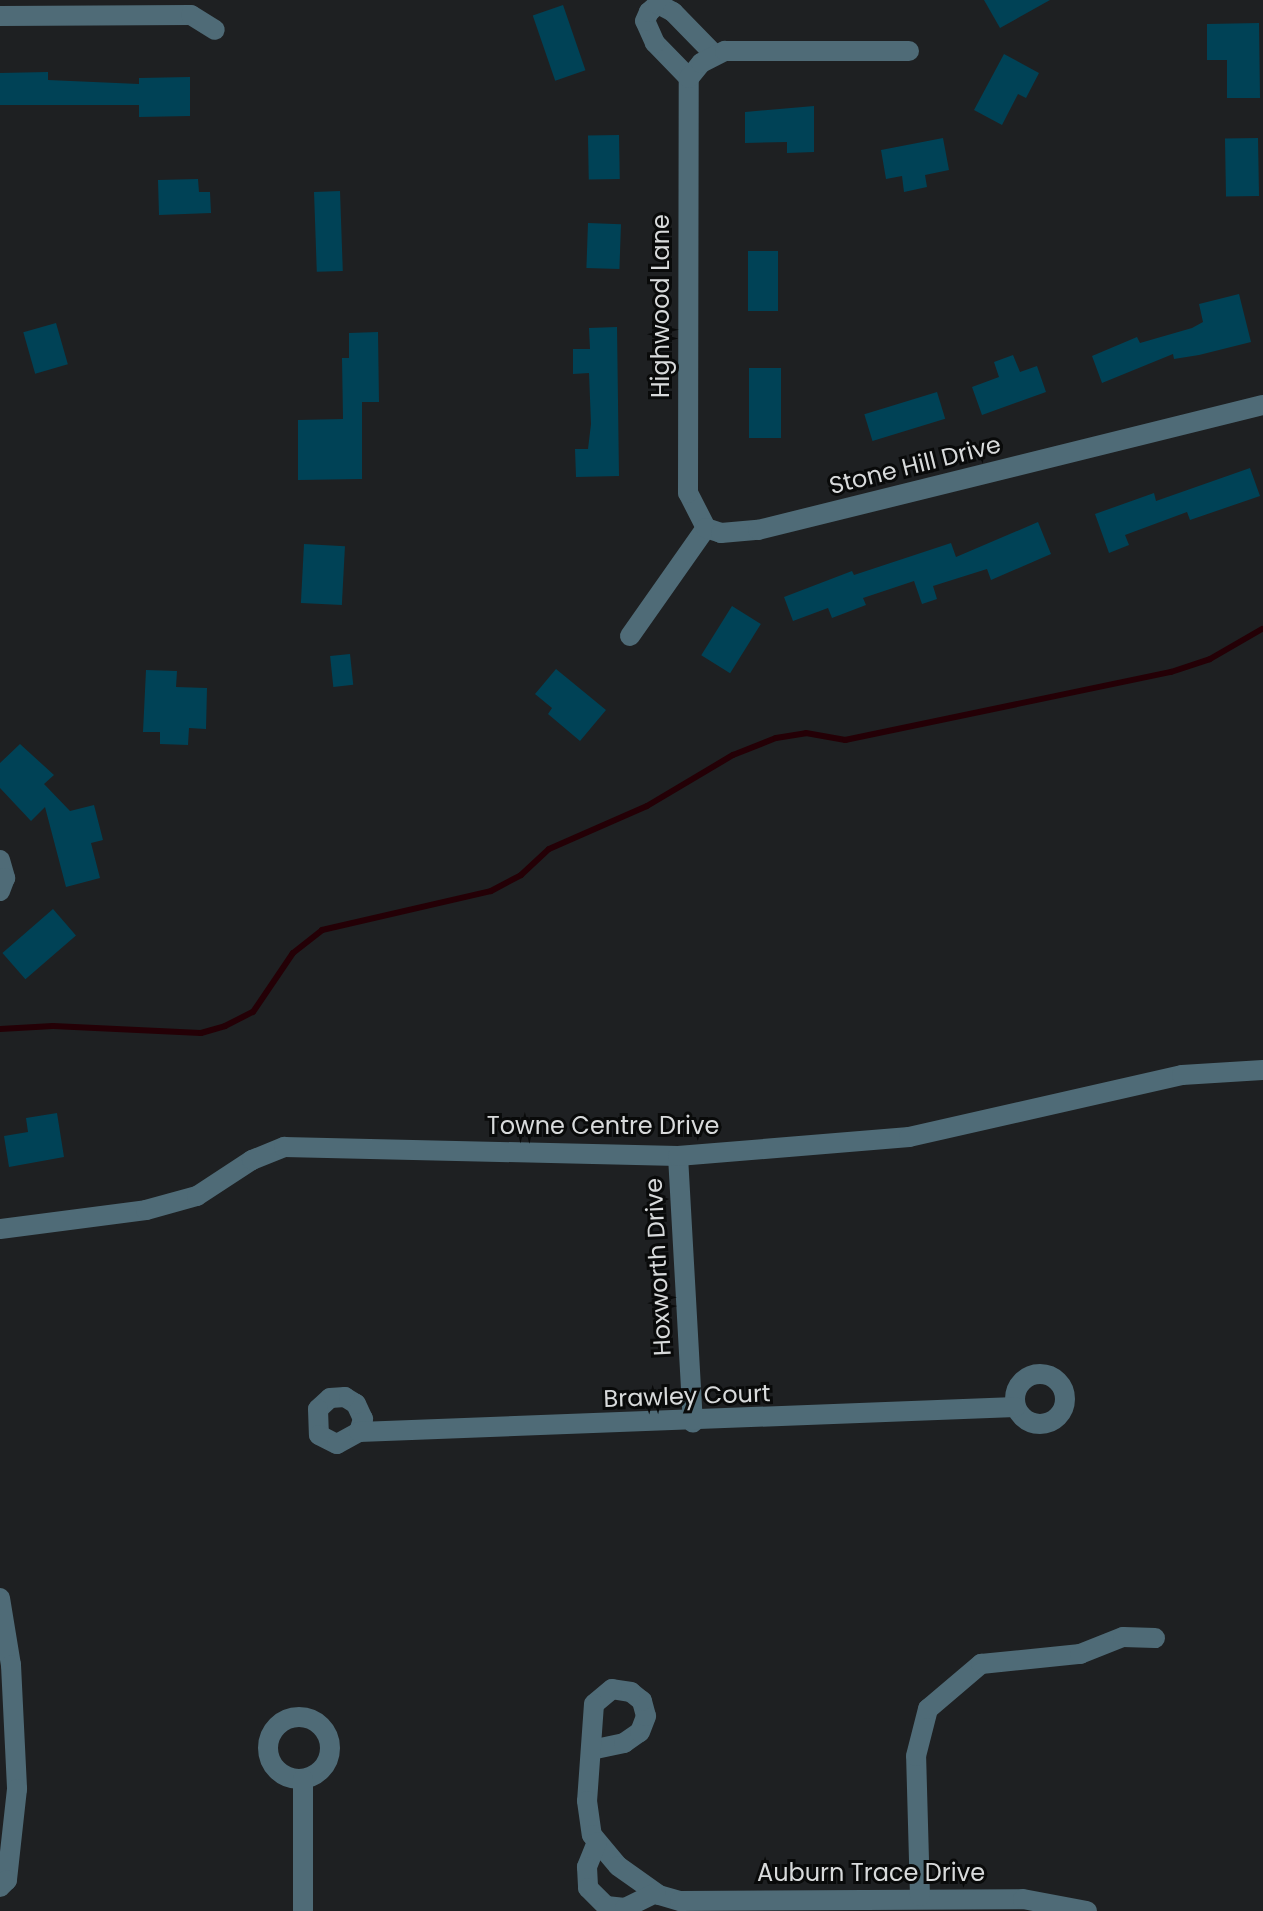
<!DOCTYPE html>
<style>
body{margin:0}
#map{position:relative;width:1263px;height:1911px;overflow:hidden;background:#1e2022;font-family:Poppins,sans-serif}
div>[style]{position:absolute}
.stream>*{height:6px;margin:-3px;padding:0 3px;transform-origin:3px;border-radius:3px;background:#240006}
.building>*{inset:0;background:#004256;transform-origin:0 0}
.minor>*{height:20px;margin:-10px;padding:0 10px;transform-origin:10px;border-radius:10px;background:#4f6b77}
.minor>.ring{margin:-10px;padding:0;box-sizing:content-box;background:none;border:20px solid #4f6b77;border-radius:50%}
span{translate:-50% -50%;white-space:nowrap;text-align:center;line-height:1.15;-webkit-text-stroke:6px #090a0a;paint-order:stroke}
.street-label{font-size:24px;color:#d8dadb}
</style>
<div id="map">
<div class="stream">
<i style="left:0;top:1029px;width:53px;rotate:-3.2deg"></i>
<i style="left:53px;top:1026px;width:148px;rotate:2.7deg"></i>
<i style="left:201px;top:1033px;width:25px;rotate:-16deg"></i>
<i style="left:225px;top:1026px;width:31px;rotate:-27deg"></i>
<i style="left:253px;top:1012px;width:71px;rotate:-55.9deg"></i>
<i style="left:293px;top:953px;width:37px;rotate:-38deg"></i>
<i style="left:322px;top:930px;width:173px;rotate:-13deg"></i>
<i style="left:491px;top:891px;width:34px;rotate:-28deg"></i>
<i style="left:521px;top:875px;width:38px;rotate:-43deg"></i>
<i style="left:549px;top:849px;width:107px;rotate:-23.7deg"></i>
<i style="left:647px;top:806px;width:100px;rotate:-30.7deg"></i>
<i style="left:733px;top:755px;width:46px;rotate:-21.6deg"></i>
<i style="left:776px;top:738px;width:30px;rotate:-9deg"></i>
<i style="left:806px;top:733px;width:40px;rotate:10deg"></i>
<i style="left:845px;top:740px;width:333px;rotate:-11.8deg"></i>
<i style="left:1171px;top:672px;width:41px;rotate:-18.4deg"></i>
<i style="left:1210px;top:659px;width:60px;rotate:-30deg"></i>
</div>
<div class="building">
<i style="clip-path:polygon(984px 0,1050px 0,1000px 28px)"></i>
<i style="left:563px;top:5px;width:69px;height:32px;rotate:71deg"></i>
<i style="clip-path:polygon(1259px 23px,1260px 98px,1227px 98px,1227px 60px,1207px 60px,1207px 24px)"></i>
<i style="clip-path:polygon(1004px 54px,1039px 73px,1026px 98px,1018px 94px,1002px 125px,974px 110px)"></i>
<i style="clip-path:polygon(48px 72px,48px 80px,139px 84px,139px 78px,190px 77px,190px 116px,139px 117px,139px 105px,0 105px,0 73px)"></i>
<i style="clip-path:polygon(814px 106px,814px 152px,787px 153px,787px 142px,745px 143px,745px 112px)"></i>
<i style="left:619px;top:135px;width:44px;height:31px;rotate:89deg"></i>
<i style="clip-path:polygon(943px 138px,949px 170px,925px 175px,927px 187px,904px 192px,902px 176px,886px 179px,881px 150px)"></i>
<i style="left:1258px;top:138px;width:58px;height:33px;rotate:89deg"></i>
<i style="clip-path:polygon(198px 179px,199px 192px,210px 192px,211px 213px,159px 215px,158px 180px)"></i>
<i style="left:340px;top:191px;width:80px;height:26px;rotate:88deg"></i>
<i style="left:588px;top:223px;width:33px;height:45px;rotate:2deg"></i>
<i style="left:748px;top:251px;width:30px;height:60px"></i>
<i style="clip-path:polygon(1239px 294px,1251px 342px,1199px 355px,1174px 359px,1173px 354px,1102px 383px,1092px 356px,1137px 337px,1140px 343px,1192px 328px,1203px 322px,1199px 304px)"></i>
<i style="left:56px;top:323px;width:43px;height:34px;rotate:74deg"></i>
<i style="clip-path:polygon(617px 327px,619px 476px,576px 477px,575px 449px,588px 449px,591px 424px,589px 373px,573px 374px,573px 349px,590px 349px,589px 328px)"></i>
<i style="clip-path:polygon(378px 332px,379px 402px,362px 402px,362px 479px,298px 480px,298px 420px,343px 419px,342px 358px,349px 358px,349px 333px)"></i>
<i style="clip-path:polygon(1013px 355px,1020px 372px,1037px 366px,1046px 392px,982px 415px,972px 387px,999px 377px,994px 362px)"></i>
<i style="left:749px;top:368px;width:32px;height:70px"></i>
<i style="left:937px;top:392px;width:28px;height:76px;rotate:73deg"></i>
<i style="clip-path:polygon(1250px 468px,1260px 496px,1190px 520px,1187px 512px,1125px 535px,1129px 545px,1109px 553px,1095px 514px,1154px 493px,1156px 501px)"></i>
<i style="clip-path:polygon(1038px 522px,1051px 554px,991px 580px,987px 569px,933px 586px,937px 599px,922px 604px,914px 581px,863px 598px,866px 605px,832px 618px,828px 608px,793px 621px,784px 597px,852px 571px,854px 575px,951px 543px,956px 557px)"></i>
<i style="left:304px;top:544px;width:41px;height:59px;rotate:3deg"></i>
<i style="left:732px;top:606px;width:34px;height:58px;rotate:32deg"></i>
<i style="left:350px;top:654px;width:31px;height:20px;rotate:84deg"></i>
<i style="clip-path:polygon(556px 669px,606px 710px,580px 741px,548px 714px,552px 708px,535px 694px)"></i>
<i style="clip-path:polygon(146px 670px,177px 671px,176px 687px,207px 688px,206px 729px,189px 728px,188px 745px,160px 744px,160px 732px,143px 732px)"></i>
<i style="clip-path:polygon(20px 744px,54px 775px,44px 784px,70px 811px,94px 805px,103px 840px,91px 843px,100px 878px,66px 887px,45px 807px,31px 821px,0 788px,0 763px)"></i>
<i style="left:53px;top:909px;width:35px;height:67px;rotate:49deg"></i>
<i style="clip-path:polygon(57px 1113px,64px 1157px,9px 1167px,4px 1136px,28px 1132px,26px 1118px)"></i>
</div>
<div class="minor">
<i style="left:0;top:16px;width:191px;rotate:-0.3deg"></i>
<i style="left:191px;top:15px;width:28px;rotate:32deg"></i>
<i style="left:689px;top:78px;width:49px;rotate:-134.2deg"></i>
<i style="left:655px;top:43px;width:24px;rotate:-114deg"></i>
<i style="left:645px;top:21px;width:10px;rotate:-66deg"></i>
<i style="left:649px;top:12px;width:12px;rotate:-42deg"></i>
<i style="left:658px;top:4px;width:17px;rotate:28deg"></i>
<i style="left:673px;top:12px;width:59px;rotate:45.7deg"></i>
<i style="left:706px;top:528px;width:39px;rotate:-117deg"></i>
<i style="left:688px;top:493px;width:415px;rotate:-89.9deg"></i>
<i style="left:689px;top:78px;width:19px;rotate:-51deg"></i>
<i style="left:701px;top:63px;width:27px;rotate:-27deg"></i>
<i style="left:725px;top:51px;width:184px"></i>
<i style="left:630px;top:636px;width:132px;rotate:-54.9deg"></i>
<i style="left:706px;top:528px;width:16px;rotate:18deg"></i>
<i style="left:721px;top:533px;width:37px;rotate:-5deg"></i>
<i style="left:758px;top:530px;width:520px;rotate:-13.9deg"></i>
<i style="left:0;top:860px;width:19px;rotate:74deg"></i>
<i style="left:5px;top:878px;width:14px;rotate:111deg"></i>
<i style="left:678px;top:1156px;width:267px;rotate:86.8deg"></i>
<i style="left:0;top:1229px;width:147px;rotate:-7.4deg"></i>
<i style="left:146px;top:1210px;width:53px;rotate:-15.4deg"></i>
<i style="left:197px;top:1196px;width:66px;rotate:-33.2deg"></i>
<i style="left:252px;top:1160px;width:35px;rotate:-22deg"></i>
<i style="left:284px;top:1147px;width:394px;rotate:1.3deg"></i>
<i style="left:678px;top:1156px;width:232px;rotate:-4.7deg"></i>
<i style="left:909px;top:1137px;width:280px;rotate:-12.8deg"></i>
<i style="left:1182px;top:1075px;width:81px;rotate:-3.5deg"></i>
<i class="ring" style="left:1015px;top:1374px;width:30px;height:30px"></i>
<i style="left:359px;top:1432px;width:14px;rotate:-73deg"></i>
<i style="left:363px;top:1419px;width:17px;rotate:-115deg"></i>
<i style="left:356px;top:1404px;width:13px;rotate:-148deg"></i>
<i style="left:345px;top:1397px;width:15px;rotate:176deg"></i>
<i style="left:330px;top:1398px;width:16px;rotate:137deg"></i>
<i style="left:318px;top:1409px;width:26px;rotate:88deg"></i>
<i style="left:319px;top:1435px;width:20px;rotate:27deg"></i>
<i style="left:337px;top:1444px;width:25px;rotate:-29deg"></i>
<i style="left:359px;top:1432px;width:657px;rotate:-2.18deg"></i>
<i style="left:0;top:1598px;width:68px;rotate:80.7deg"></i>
<i style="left:11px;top:1665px;width:124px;rotate:87.2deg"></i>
<i style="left:17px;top:1789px;width:92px;rotate:96.3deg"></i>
<i style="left:7px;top:1880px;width:10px;rotate:135deg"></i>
<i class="ring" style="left:268px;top:1717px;width:42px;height:42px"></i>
<i style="left:591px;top:1750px;width:34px;rotate:-12deg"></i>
<i style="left:624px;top:1743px;width:19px;rotate:-35deg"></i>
<i style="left:640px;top:1732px;width:17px;rotate:-69deg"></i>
<i style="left:646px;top:1716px;width:16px;rotate:-105deg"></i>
<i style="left:642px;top:1701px;width:14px;rotate:-141deg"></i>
<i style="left:631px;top:1692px;width:19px;rotate:-171deg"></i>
<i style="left:612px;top:1689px;width:23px;rotate:140deg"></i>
<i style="left:594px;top:1704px;width:97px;rotate:94.1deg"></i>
<i style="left:587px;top:1801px;width:34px;rotate:82deg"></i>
<i style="left:592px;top:1835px;width:40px;rotate:50deg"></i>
<i style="left:618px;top:1866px;width:50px;rotate:35.3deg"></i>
<i style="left:659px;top:1895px;width:22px;rotate:16deg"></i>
<i style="left:680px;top:1901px;width:343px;rotate:-0.3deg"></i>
<i style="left:1023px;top:1899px;width:65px;rotate:10.6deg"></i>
<i style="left:303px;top:1779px;width:132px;rotate:90deg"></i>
<i style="left:597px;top:1842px;width:27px;rotate:112deg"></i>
<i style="left:587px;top:1867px;width:21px;rotate:87deg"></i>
<i style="left:588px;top:1888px;width:25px;rotate:45deg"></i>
<i style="left:606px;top:1906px;width:19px;rotate:6deg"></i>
<i style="left:625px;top:1908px;width:34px;rotate:-26deg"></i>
<i style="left:920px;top:1896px;width:140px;rotate:-91.6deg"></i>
<i style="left:916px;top:1756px;width:49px;rotate:-75.7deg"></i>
<i style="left:928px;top:1709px;width:70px;rotate:-40.3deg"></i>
<i style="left:981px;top:1664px;width:100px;rotate:-5.8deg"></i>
<i style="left:1080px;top:1654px;width:46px;rotate:-21.6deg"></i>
<i style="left:1123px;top:1637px;width:32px;rotate:2deg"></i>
</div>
<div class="street-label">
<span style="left:661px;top:306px;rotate:-90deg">Highwood Lane</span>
<span style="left:915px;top:465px;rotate:-14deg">Stone Hill Drive</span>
<span style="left:603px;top:1126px">Towne Centre Drive</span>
<span style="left:658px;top:1267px;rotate:-93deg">Hoxworth Drive</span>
<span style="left:687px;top:1396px;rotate:-2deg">Brawley Court</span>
<span style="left:871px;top:1873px">Auburn Trace Drive</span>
</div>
</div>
